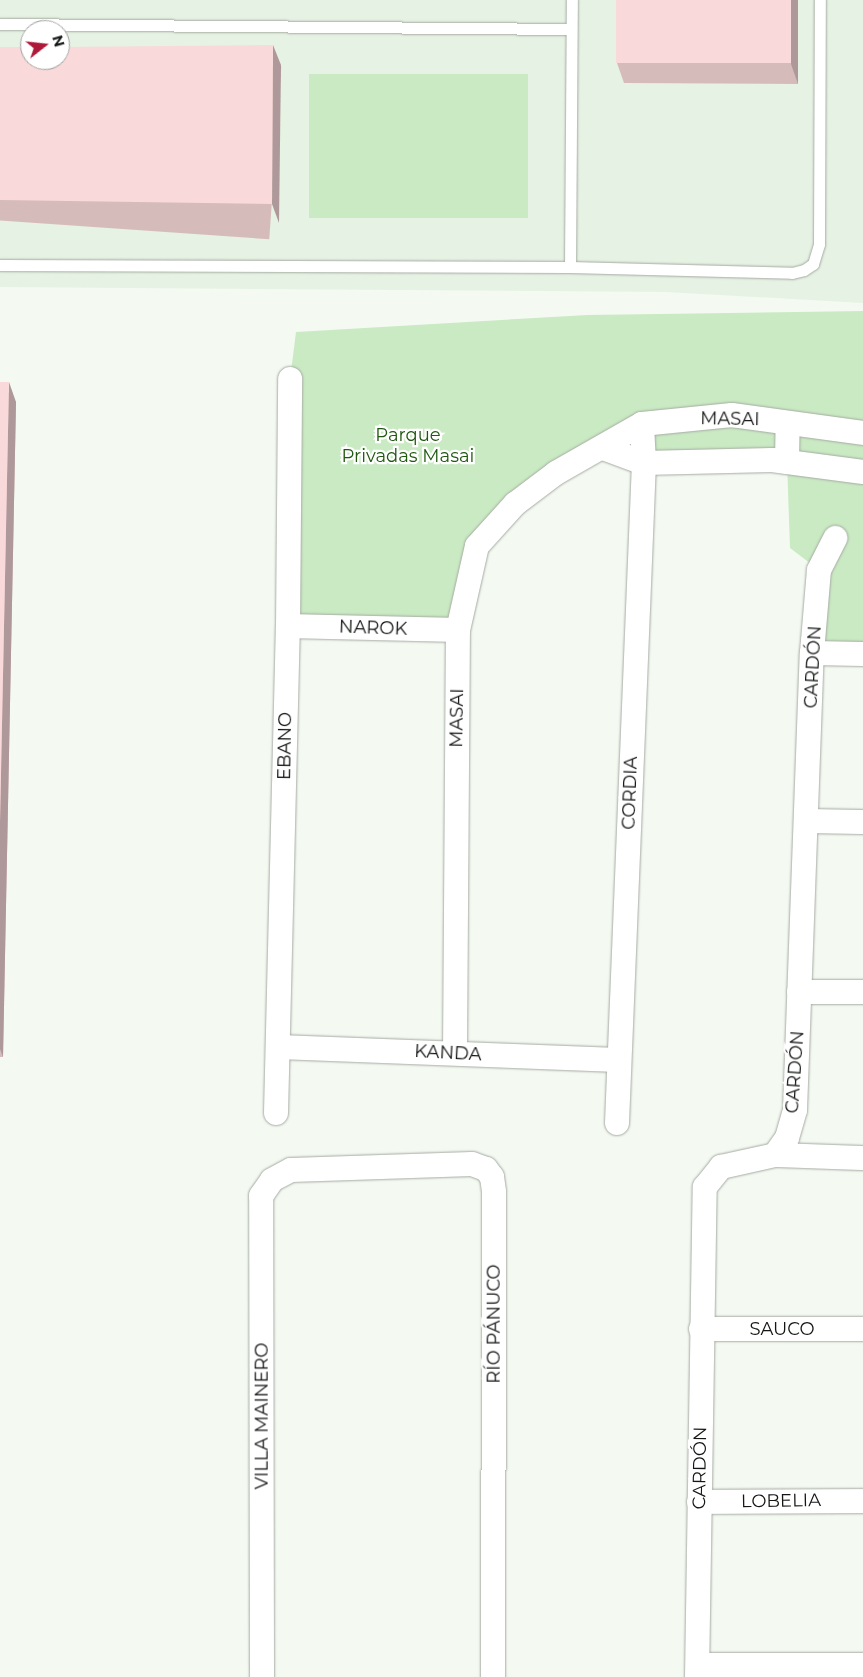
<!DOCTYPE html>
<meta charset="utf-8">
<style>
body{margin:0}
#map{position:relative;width:863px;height:1677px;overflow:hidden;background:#f4faf2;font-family:Montserrat,sans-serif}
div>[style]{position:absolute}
.built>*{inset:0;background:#e6f2e3}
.green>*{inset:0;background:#caeac3;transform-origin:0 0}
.roads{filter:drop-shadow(0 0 1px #a5aba3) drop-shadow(0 0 1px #a5aba3)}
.service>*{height:11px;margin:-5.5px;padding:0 5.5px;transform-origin:5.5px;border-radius:5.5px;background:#fff}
.minor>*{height:24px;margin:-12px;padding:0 12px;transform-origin:12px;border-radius:12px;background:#fff}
.wall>*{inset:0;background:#d6bbbb;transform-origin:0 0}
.shaded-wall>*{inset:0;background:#ae9899}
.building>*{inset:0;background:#f9d9da;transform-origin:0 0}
span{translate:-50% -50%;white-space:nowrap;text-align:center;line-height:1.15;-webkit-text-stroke:4.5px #fff;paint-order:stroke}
.street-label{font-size:18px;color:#131613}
.park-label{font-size:18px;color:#20580f}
.north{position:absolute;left:20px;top:20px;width:50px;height:50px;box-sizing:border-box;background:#fff;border:1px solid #a1a2a1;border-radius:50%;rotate:74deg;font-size:14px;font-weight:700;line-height:20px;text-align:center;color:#131613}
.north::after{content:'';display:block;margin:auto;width:18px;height:22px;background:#ae1939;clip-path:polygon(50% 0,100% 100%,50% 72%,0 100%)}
</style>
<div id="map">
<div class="built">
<i style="clip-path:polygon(evenodd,0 0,863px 0,863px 303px,666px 292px,0 287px,0 0,30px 30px,60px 30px,60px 60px,30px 60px,30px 30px)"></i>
</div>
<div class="green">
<i style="left:528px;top:74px;width:144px;height:219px;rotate:90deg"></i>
<i style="clip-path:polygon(863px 311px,863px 654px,812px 653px,819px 570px,790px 548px,787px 462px,603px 448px,477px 546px,458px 630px,288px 626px,290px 379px,296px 332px,587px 315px)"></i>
</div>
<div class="roads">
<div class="service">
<i style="left:0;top:24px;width:571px;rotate:0.5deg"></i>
<i style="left:0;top:265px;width:570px;rotate:0.2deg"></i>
<i style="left:570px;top:267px;width:222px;rotate:1.5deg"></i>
<i style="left:792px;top:273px;width:12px;rotate:-14deg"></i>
<i style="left:804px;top:270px;width:11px;rotate:-34deg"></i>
<i style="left:813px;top:264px;width:21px;rotate:-73deg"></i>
<i style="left:819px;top:244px;width:244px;rotate:-89.8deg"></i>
<i style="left:570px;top:267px;width:267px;rotate:-89.6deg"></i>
</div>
<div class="minor">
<i style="left:603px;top:448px;width:44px;rotate:20.1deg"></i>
<i style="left:644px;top:463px;width:128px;rotate:-1.3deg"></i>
<i style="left:772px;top:460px;width:92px;rotate:7.5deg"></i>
<i style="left:787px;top:462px;width:39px;rotate:-89deg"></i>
<i style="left:288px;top:626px;width:170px;rotate:1.3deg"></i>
<i style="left:812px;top:653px;width:51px;rotate:1.1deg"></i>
<i style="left:806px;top:821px;width:57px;rotate:1deg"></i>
<i style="left:799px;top:992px;width:64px"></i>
<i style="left:278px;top:1047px;width:341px;rotate:2.2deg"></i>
<i style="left:455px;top:1053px;width:423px;rotate:-89.6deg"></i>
<i style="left:458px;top:630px;width:86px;rotate:-77.3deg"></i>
<i style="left:477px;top:546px;width:57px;rotate:-47.9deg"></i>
<i style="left:515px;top:504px;width:51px;rotate:-37.1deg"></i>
<i style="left:556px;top:473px;width:99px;rotate:-29.7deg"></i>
<i style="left:642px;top:424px;width:90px;rotate:-5.7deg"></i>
<i style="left:732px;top:415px;width:132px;rotate:7.8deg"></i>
<i style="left:276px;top:1113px;width:487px;rotate:-88.6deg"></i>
<i style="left:288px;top:626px;width:247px;rotate:-89.5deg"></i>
<i style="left:617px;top:1123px;width:661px;rotate:-87.66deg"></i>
<i style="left:644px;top:463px;width:39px;rotate:-93deg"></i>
<i style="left:775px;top:1155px;width:88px;rotate:2deg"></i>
<i style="left:701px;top:1329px;width:162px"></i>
<i style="left:699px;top:1502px;width:164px;rotate:-0.3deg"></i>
<i style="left:698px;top:1665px;width:165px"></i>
<i style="left:262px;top:1677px;width:481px;rotate:-90.1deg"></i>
<i style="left:261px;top:1196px;width:19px;rotate:-55deg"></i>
<i style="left:272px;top:1180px;width:21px;rotate:-28deg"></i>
<i style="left:291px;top:1170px;width:181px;rotate:-1.9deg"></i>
<i style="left:472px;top:1164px;width:15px;rotate:20deg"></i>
<i style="left:486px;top:1169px;width:10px;rotate:53deg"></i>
<i style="left:492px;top:1177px;width:15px;rotate:82deg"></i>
<i style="left:494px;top:1192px;width:485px;rotate:90.1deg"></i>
<i style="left:697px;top:1677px;width:490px;rotate:-89.1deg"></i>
<i style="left:705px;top:1187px;width:26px;rotate:-51deg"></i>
<i style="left:721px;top:1167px;width:55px;rotate:-12.5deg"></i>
<i style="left:775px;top:1155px;width:21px;rotate:-55deg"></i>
<i style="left:787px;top:1138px;width:29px;rotate:-74deg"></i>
<i style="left:795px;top:1110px;width:457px;rotate:-87.9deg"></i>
<i style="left:812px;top:653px;width:83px;rotate:-85.2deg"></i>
<i style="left:819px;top:570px;width:36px;rotate:-63deg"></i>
</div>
</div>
<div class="wall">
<i style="clip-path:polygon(798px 0,798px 84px,624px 83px,617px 63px)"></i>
<i style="left:0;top:47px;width:282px;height:173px;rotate:4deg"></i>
<i style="clip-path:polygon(0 382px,16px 402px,3px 1057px,0 1057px)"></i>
</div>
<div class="shaded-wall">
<i style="clip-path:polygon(791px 0,798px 0,798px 84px,791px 64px)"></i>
<i style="clip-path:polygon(273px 45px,281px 65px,279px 223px,272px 204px)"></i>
<i style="clip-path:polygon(9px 382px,16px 402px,3px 1057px,0 1049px,0 822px)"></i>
</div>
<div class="building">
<i style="left:616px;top:0;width:175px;height:63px"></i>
<i style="clip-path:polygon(273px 45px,272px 204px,0 200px,0 47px,30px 47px,30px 60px,60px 60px,60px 47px)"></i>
<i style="clip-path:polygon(0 382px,9px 382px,0 822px)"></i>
</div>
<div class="street-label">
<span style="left:730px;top:419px;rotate:1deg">MASAI</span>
<span style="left:373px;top:628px;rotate:2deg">NAROK</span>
<span style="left:813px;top:667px;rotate:-87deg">CARDÓN</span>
<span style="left:457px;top:718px;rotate:-89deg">MASAI</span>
<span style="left:285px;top:746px;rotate:-89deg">EBANO</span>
<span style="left:630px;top:793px;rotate:-88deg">CORDIA</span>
<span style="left:448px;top:1053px;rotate:3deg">KANDA</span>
<span style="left:795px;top:1072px;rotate:-86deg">CARDÓN</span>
<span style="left:494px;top:1324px;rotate:-90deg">RÍO PÁNUCO</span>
<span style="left:782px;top:1329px">SAUCO</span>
<span style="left:262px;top:1416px;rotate:-90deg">VILLA MAINERO</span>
<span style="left:700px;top:1468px;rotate:-89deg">CARDÓN</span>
<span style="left:781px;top:1501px;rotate:-1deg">LOBELIA</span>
</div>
<div class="park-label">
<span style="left:408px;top:446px">Parque<br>Privadas Masai</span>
</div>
<div class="north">N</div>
</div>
